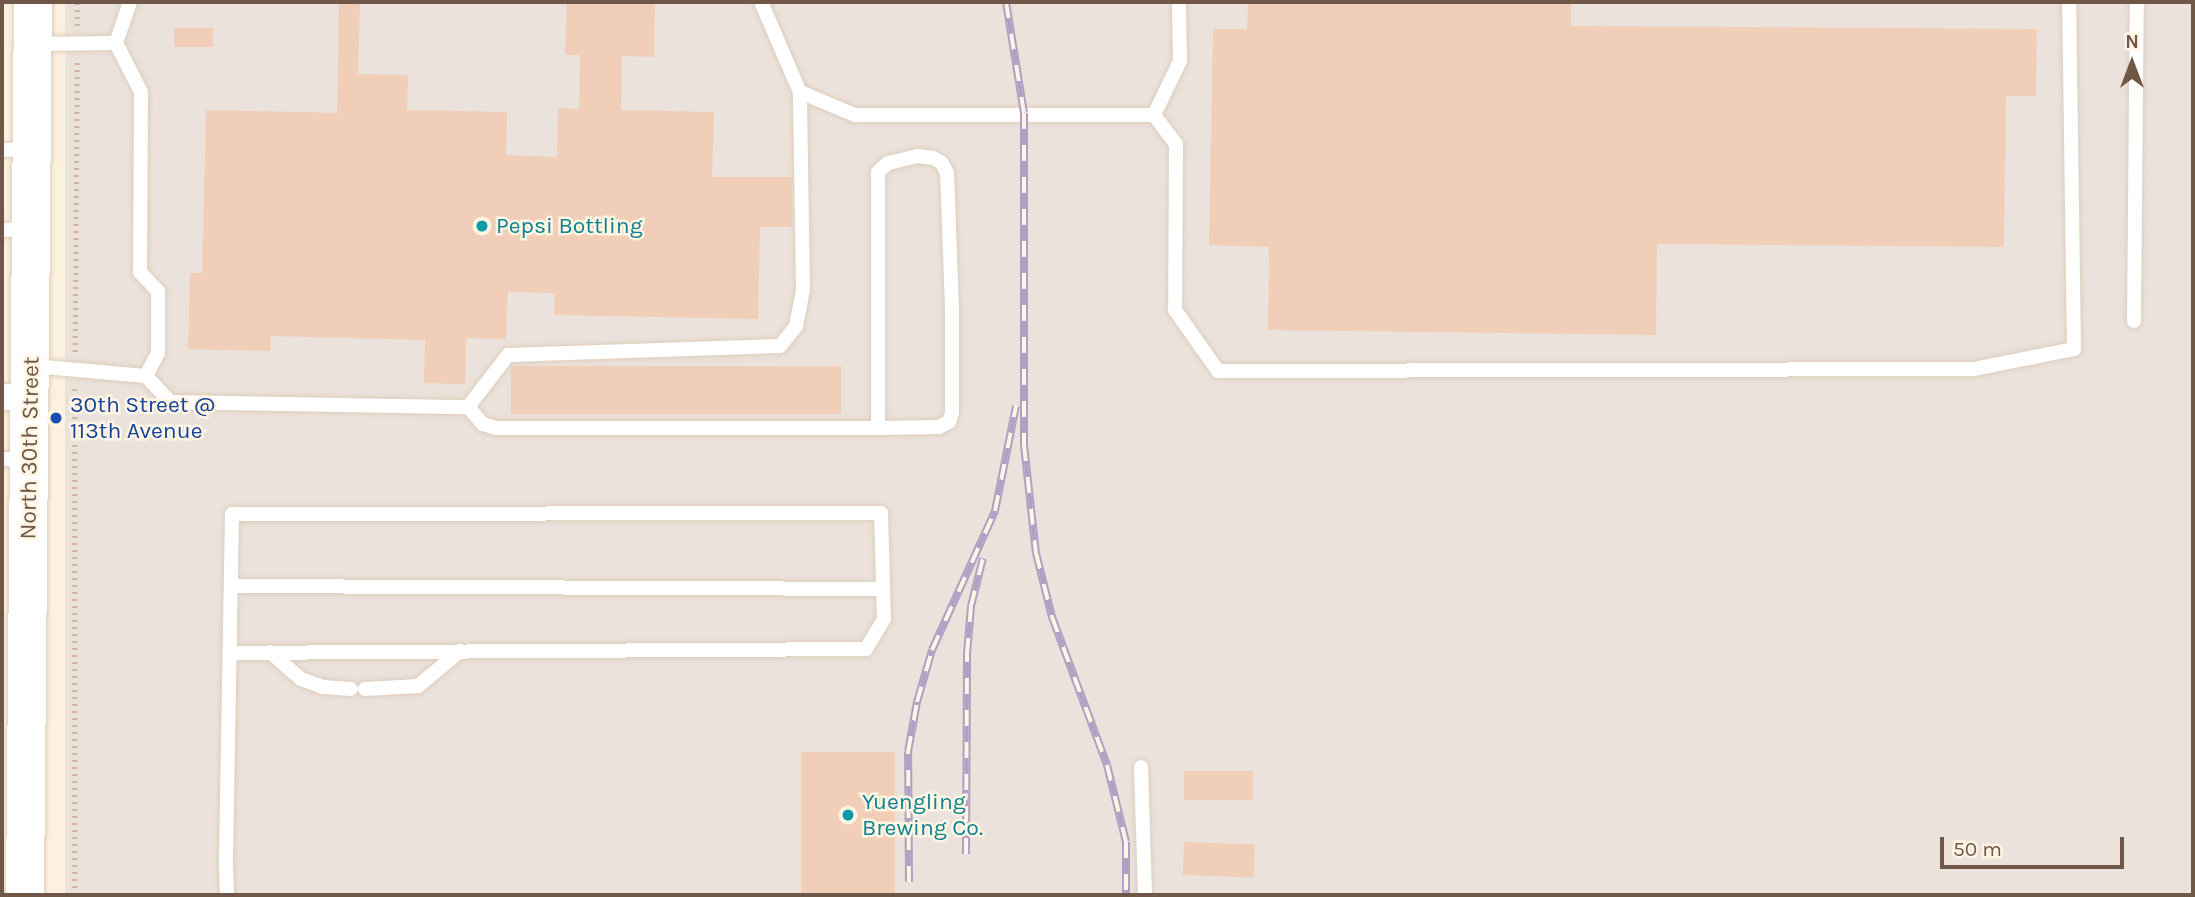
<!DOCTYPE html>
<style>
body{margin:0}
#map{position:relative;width:2195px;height:897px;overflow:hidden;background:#fcf1df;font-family:Karla,sans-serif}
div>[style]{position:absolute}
.industrial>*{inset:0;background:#eae2db;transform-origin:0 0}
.building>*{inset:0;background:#f0ceb7;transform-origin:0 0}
.path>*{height:4.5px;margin-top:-2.25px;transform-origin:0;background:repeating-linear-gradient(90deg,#d5b29b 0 2px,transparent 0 7px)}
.roads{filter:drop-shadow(0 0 2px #dfcdbb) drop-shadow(0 0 2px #dfcdbb)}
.lane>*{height:14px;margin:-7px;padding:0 7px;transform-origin:7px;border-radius:7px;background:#fff}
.street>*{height:26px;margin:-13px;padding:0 13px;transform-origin:13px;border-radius:13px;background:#fff}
.secondary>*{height:38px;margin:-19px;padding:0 19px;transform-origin:19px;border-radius:19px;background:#fff}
.rail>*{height:8px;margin-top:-4px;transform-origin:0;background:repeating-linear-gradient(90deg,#fff5e4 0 16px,#b39fc3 0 32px);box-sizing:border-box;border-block:2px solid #b39fc3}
.dots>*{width:19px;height:19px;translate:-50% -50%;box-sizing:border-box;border:4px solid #fff5e4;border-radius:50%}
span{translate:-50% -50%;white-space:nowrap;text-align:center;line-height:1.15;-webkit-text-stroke:5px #fff5e4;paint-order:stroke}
.culture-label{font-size:23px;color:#0d838f}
.left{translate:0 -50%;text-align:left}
.transit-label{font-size:23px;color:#164399}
.street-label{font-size:23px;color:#715747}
.frame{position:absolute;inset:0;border:4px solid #715747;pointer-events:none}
.north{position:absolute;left:2097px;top:28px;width:70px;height:70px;-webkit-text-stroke:5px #fff5e4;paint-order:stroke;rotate:0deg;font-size:19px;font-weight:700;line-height:28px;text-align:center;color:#715747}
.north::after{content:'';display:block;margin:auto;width:24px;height:32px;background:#715747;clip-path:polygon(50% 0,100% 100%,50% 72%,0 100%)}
.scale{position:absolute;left:1940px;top:837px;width:184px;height:32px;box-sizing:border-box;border:4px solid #715747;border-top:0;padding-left:9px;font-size:21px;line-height:24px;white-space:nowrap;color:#715747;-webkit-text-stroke:5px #fff5e4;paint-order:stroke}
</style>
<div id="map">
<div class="industrial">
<i style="left:65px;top:2px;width:2128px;height:893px"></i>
</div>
<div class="building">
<i style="clip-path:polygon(339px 2px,360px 2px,358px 74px,408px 75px,407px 110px,507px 112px,506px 155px,557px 157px,558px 108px,579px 109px,580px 55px,565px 55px,567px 2px,655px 2px,654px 57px,622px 56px,621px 110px,714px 112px,712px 177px,792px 177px,792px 227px,760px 227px,758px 319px,554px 315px,555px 293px,508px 292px,506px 339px,466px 338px,465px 384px,424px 383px,425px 340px,271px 336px,270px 351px,188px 349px,190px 273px,202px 273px,206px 110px,337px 113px)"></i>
<i style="clip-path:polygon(1248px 2px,1571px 2px,1571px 26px,2037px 29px,2036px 96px,2006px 96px,2004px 247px,1657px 244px,1656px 335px,1268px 330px,1269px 247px,1209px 245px,1213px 29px,1247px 29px)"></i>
<i style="left:174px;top:28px;width:39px;height:19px"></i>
<i style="left:511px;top:366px;width:330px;height:48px"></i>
<i style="left:801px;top:752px;width:94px;height:143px"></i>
<i style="left:1184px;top:771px;width:69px;height:29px"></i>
<i style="left:1184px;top:842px;width:71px;height:33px;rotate:2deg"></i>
</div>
<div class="path">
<i style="left:77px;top:26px;width:24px;rotate:-90deg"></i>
<i style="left:75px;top:352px;width:292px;rotate:-89.6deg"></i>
<i style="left:75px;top:389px;width:506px;rotate:90deg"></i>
</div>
<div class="roads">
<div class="lane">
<i style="left:761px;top:2px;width:98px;rotate:66.6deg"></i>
<i style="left:800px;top:92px;width:60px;rotate:22.7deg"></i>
<i style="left:855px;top:115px;width:299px"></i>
<i style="left:1154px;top:115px;width:60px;rotate:-64.3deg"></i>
<i style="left:1180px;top:61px;width:59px;rotate:-91deg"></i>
<i style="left:116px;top:43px;width:55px;rotate:63deg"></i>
<i style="left:141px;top:92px;width:180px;rotate:90.3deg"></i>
<i style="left:140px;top:272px;width:26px;rotate:47deg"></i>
<i style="left:158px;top:291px;width:62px;rotate:90deg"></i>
<i style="left:158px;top:353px;width:26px;rotate:118deg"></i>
<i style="left:146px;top:376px;width:35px;rotate:47deg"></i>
<i style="left:170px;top:402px;width:298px;rotate:1deg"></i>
<i style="left:468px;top:407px;width:23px;rotate:49deg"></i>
<i style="left:483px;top:424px;width:14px;rotate:17deg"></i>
<i style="left:496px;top:428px;width:382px"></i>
<i style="left:878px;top:428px;width:61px;rotate:-0.9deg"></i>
<i style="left:939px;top:427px;width:11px;rotate:-27deg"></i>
<i style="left:949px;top:422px;width:9px;rotate:-72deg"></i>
<i style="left:952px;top:413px;width:105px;rotate:-90deg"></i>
<i style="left:952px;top:308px;width:135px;rotate:-92.1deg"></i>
<i style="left:947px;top:173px;width:11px;rotate:-117deg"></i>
<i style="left:942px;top:163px;width:10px;rotate:-151deg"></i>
<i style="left:933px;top:158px;width:16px;rotate:-173deg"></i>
<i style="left:917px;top:156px;width:30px;rotate:166deg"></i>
<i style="left:888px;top:163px;width:13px;rotate:138deg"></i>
<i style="left:878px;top:172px;width:256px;rotate:90deg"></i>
<i style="left:35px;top:44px;width:81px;rotate:-0.7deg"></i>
<i style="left:116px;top:43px;width:43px;rotate:-71.1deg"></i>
<i style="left:1154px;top:115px;width:36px;rotate:53deg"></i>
<i style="left:1176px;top:144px;width:166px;rotate:90.3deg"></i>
<i style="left:1175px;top:310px;width:75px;rotate:54.8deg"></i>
<i style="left:1218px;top:371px;width:756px;rotate:-0.15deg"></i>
<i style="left:1974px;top:369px;width:102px;rotate:-11.3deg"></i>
<i style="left:2074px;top:349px;width:347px;rotate:-90.8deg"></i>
<i style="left:2px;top:150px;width:28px;rotate:-2deg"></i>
<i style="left:2px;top:230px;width:26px;rotate:-2deg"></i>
<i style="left:2134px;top:321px;width:319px;rotate:-89.5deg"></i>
<i style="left:33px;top:366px;width:113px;rotate:5.1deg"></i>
<i style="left:468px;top:407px;width:66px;rotate:-52.4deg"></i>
<i style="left:508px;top:355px;width:272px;rotate:-1.9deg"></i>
<i style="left:780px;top:346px;width:26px;rotate:-51deg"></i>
<i style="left:796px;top:326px;width:37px;rotate:-79deg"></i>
<i style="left:803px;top:290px;width:198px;rotate:-90.9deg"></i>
<i style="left:2px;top:459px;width:24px;rotate:2deg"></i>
<i style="left:231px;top:586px;width:652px;rotate:0.26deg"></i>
<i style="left:270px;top:652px;width:41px;rotate:41.1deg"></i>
<i style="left:301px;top:679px;width:23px;rotate:20deg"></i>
<i style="left:323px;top:687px;width:28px;rotate:4deg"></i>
<i style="left:365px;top:689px;width:53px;rotate:-3.2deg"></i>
<i style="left:418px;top:686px;width:55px;rotate:-39.8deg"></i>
<i style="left:1141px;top:767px;width:128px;rotate:88.2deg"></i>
<i style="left:227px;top:895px;width:38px;rotate:-92deg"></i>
<i style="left:226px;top:857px;width:343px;rotate:-89deg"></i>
<i style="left:232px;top:514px;width:649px;rotate:-0.09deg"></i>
<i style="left:881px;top:513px;width:106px;rotate:88.4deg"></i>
<i style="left:884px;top:619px;width:35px;rotate:121deg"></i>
<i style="left:866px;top:649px;width:636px;rotate:179.64deg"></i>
</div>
<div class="street">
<i style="left:2px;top:397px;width:29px"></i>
</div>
<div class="secondary">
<i style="left:25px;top:895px;width:893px;rotate:-89.49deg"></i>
</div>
</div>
<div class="rail">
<i style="left:1006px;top:2px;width:112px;rotate:80.8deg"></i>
<i style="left:1024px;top:113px;width:332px;rotate:90deg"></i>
<i style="left:1024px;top:445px;width:109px;rotate:83.7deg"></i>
<i style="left:1036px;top:553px;width:66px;rotate:76deg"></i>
<i style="left:1052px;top:617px;width:158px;rotate:69.6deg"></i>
<i style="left:1107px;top:765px;width:79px;rotate:76.1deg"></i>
<i style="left:1126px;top:842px;width:53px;rotate:90deg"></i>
<i style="left:966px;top:854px;width:200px;rotate:-89.7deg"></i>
<i style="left:967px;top:654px;width:48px;rotate:-85.2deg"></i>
<i style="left:971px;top:606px;width:49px;rotate:-76deg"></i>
<i style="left:909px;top:882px;width:130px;rotate:-90.4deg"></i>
<i style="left:908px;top:752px;width:51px;rotate:-79.8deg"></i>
<i style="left:917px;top:702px;width:54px;rotate:-73.9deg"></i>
<i style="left:932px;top:650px;width:153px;rotate:-65.6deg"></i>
<i style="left:995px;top:511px;width:107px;rotate:-78.7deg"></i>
</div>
<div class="dots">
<i style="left:482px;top:226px;background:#0f9aa8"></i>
<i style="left:56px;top:418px;background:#1a4fb4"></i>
<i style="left:848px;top:815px;background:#0f9aa8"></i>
</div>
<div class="culture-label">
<span class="left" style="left:496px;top:226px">Pepsi Bottling</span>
<span class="left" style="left:862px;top:815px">Yuengling<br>Brewing Co.</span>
</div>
<div class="transit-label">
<span class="left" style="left:70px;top:418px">30th Street @<br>113th Avenue</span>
</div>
<div class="street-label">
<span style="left:30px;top:448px;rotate:-89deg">North 30th Street</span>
</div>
<div class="frame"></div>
<div class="north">N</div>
<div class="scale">50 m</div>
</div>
